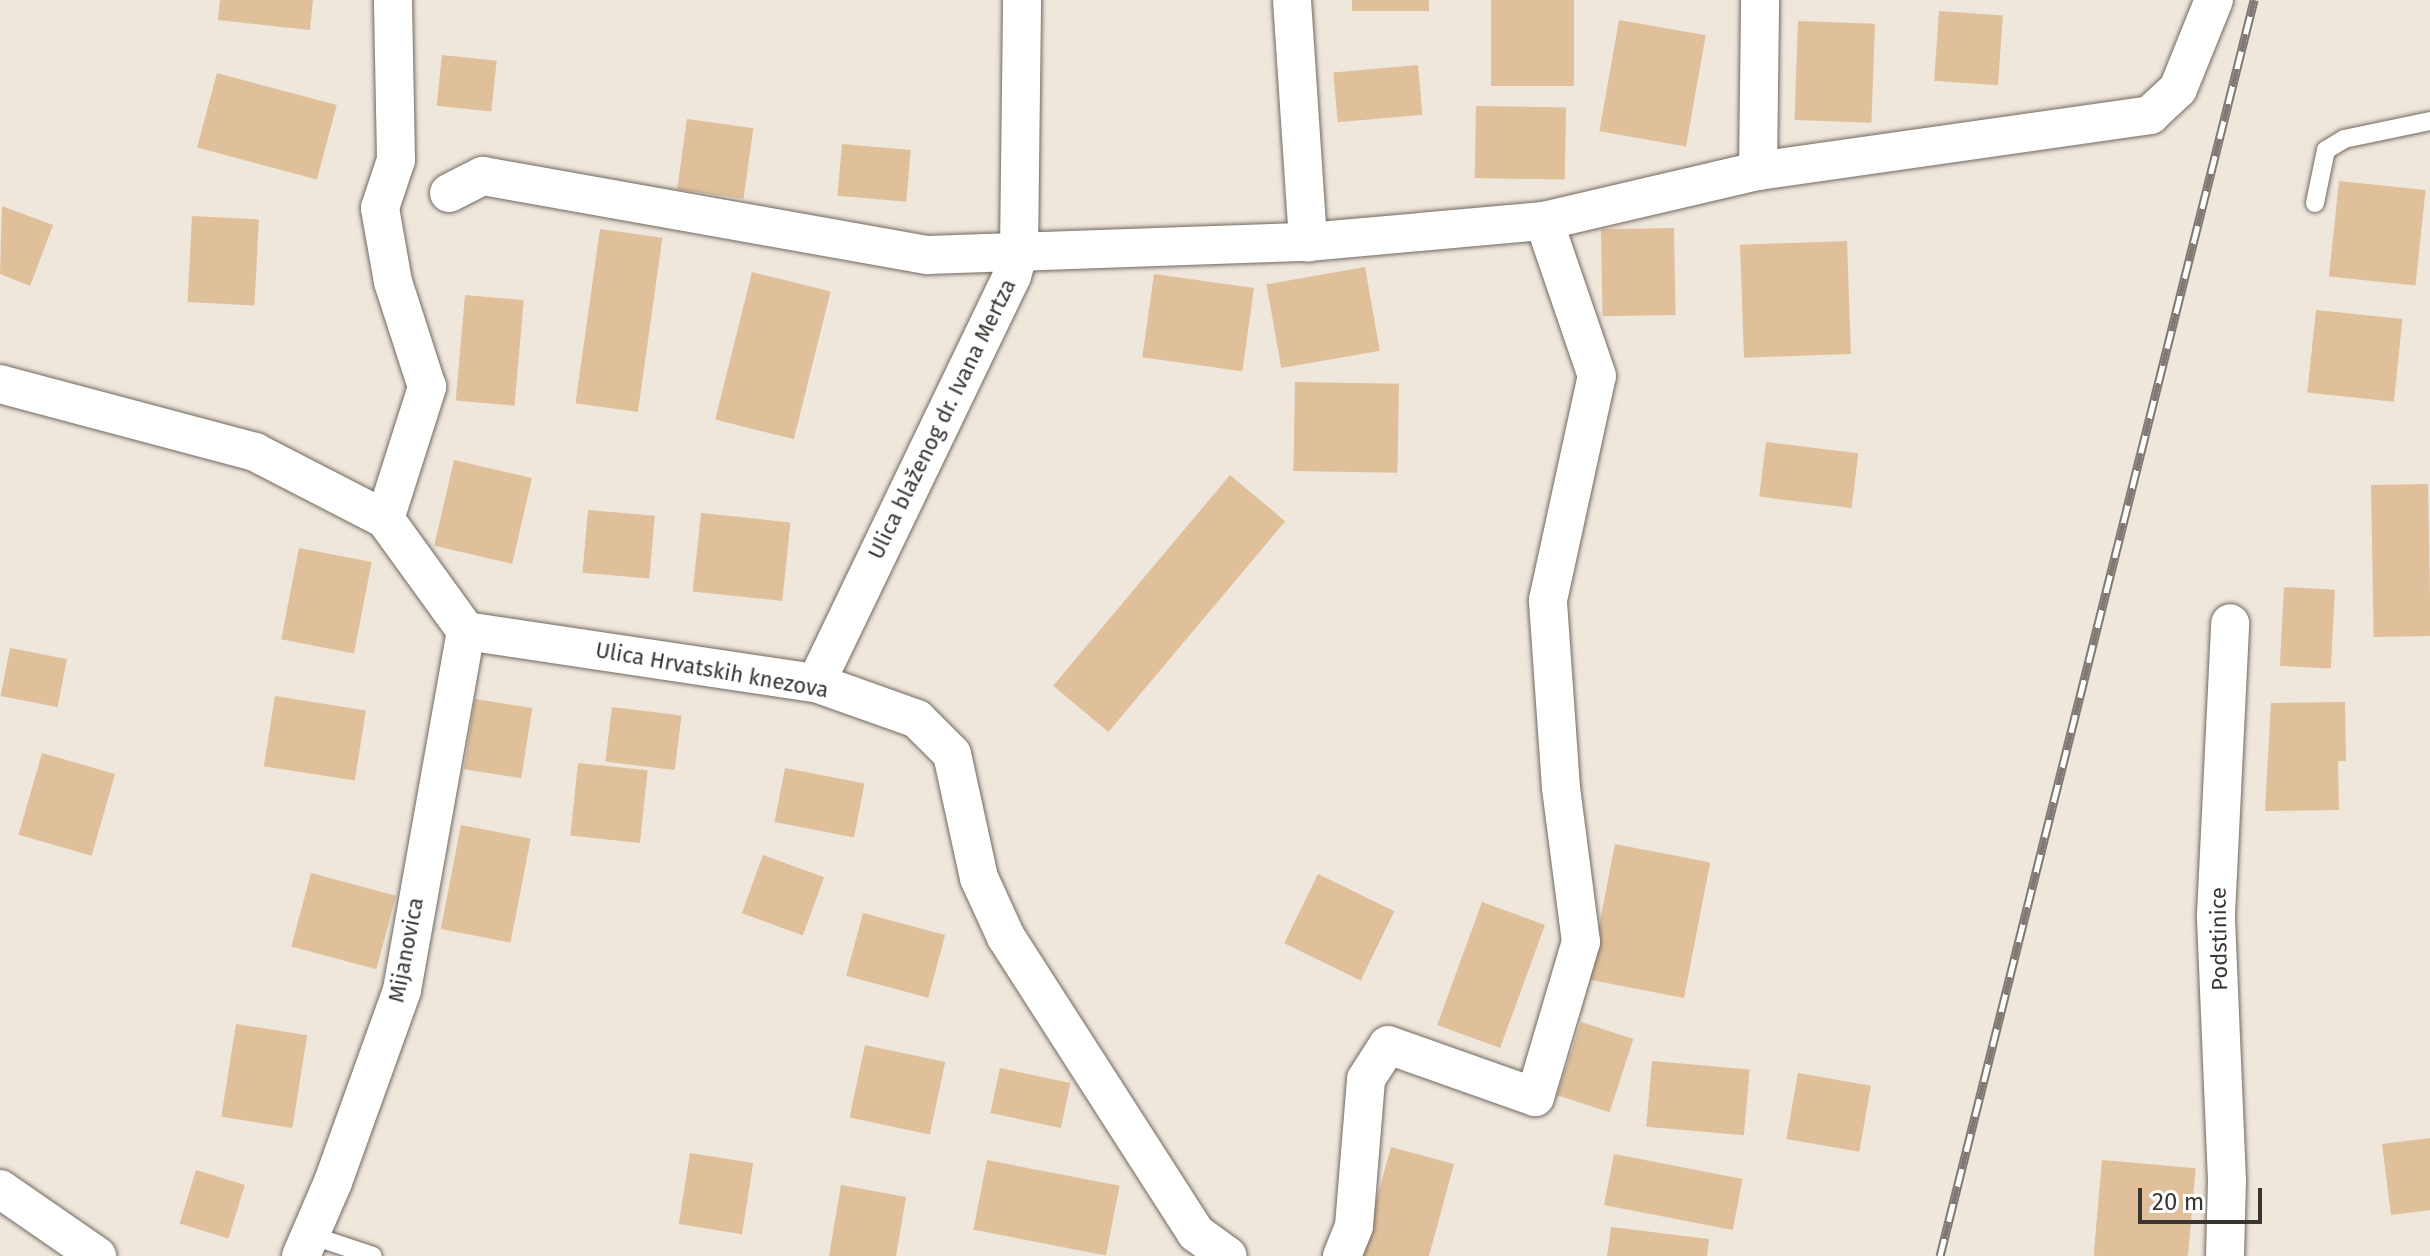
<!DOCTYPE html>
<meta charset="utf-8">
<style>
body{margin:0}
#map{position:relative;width:2430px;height:1256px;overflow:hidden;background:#efe6dc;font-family:"Fira Sans",sans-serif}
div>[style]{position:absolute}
.building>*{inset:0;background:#dfc09b;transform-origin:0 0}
.roads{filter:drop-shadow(0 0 2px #716960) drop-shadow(0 0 2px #716960)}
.lane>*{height:18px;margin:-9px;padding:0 9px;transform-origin:9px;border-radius:9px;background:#fff}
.street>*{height:38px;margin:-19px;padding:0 19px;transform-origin:19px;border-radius:19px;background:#fff}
.rail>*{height:9px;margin-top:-4.5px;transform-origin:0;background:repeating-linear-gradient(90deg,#fff 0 18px,#807a74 0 36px);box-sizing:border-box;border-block:2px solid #807a74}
span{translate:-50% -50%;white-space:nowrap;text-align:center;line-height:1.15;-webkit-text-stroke:8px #fff;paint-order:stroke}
.street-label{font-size:22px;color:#393632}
.scale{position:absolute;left:2138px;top:1188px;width:124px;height:36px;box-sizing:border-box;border:4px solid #393632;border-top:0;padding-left:10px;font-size:24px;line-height:28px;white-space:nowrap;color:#393632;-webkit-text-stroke:6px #fff;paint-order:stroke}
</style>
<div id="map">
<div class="building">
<i style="clip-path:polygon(220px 0,313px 0,310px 30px,218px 20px)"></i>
<i style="left:1352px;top:0;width:77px;height:11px"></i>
<i style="left:1491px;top:0;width:83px;height:86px"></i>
<i style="left:1939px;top:11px;width:64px;height:70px;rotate:4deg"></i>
<i style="left:1619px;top:20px;width:88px;height:113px;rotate:10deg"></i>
<i style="left:1798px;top:21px;width:77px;height:99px;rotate:2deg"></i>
<i style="left:442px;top:55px;width:55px;height:51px;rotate:6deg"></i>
<i style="left:1418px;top:65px;width:50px;height:85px;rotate:85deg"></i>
<i style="left:217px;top:73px;width:124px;height:77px;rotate:15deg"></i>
<i style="left:1476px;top:106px;width:90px;height:72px;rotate:1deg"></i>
<i style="left:687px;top:119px;width:67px;height:71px;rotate:8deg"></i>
<i style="left:842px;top:144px;width:69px;height:52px;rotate:5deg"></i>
<i style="left:2339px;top:181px;width:87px;height:96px;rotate:6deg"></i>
<i style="clip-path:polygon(2px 206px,53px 225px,30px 286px,0 274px)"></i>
<i style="left:192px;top:216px;width:67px;height:86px;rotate:3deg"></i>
<i style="left:1674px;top:228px;width:87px;height:73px;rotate:89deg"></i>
<i style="left:600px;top:229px;width:63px;height:176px;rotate:8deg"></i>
<i style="left:1847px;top:241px;width:113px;height:107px;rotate:88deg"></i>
<i style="left:1365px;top:267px;width:85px;height:100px;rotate:80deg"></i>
<i style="left:752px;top:272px;width:81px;height:152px;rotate:14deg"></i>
<i style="left:1154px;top:274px;width:101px;height:84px;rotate:8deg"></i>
<i style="left:465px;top:295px;width:59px;height:106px;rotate:5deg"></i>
<i style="left:2316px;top:310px;width:87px;height:83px;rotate:6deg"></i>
<i style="left:1295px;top:382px;width:104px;height:89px;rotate:1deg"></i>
<i style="left:1766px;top:442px;width:93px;height:55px;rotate:7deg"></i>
<i style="left:454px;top:460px;width:80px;height:88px;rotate:13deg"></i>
<i style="left:1230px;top:475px;width:72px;height:275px;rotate:40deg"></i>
<i style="left:2428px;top:484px;width:152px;height:57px;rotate:89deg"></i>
<i style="left:588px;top:510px;width:67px;height:63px;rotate:5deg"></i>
<i style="left:701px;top:513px;width:90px;height:79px;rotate:6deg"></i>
<i style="left:299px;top:548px;width:74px;height:93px;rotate:11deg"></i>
<i style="left:2284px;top:587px;width:51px;height:79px;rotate:3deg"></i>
<i style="left:10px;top:648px;width:58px;height:49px;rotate:11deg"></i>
<i style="left:275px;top:696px;width:92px;height:71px;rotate:9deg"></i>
<i style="left:475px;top:699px;width:58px;height:71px;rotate:9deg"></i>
<i style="clip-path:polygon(2345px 702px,2346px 761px,2338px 761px,2339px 810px,2265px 811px,2271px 703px)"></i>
<i style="left:612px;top:707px;width:70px;height:55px;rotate:7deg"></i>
<i style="left:42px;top:753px;width:76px;height:85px;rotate:16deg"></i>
<i style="left:578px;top:763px;width:70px;height:73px;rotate:6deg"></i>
<i style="left:785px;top:768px;width:81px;height:55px;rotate:11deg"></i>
<i style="left:461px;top:825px;width:71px;height:106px;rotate:11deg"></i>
<i style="left:1615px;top:844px;width:97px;height:138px;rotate:11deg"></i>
<i style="left:763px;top:855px;width:65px;height:62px;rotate:20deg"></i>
<i style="left:311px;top:873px;width:88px;height:76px;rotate:15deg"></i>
<i style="left:1318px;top:874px;width:85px;height:77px;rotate:26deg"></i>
<i style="left:1482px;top:902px;width:67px;height:131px;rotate:20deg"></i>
<i style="left:863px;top:913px;width:85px;height:65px;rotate:15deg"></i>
<i style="left:1581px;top:1022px;width:55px;height:77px;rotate:18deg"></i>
<i style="left:236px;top:1024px;width:72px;height:94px;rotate:9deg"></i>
<i style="left:865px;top:1045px;width:82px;height:74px;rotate:12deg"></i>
<i style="left:1652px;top:1061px;width:98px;height:66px;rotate:5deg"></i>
<i style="left:1000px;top:1068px;width:72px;height:46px;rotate:12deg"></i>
<i style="left:1798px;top:1073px;width:74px;height:67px;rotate:10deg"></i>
<i style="clip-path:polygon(2430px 1138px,2430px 1210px,2391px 1215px,2382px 1144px)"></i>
<i style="clip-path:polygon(1391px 1147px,1454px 1164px,1429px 1256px,1361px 1256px)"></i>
<i style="left:690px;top:1153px;width:64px;height:72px;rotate:9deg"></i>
<i style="left:1614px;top:1154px;width:131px;height:52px;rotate:11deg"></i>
<i style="left:987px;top:1160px;width:135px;height:71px;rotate:11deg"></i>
<i style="left:2102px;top:1160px;width:94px;height:96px;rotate:5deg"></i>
<i style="left:196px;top:1170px;width:51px;height:56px;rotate:17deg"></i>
<i style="clip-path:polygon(841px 1185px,906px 1197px,896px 1256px,829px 1256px)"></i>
<i style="clip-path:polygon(1611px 1227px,1709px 1239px,1707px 1256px,1607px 1256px)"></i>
</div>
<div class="roads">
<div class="lane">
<i style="left:2315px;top:203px;width:54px;rotate:-78.3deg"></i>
<i style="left:2326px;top:150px;width:21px;rotate:-31deg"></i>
<i style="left:2344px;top:139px;width:88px;rotate:-11.8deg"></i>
<i style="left:310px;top:1235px;width:66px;rotate:18.4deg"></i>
</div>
<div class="street">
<i style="left:1292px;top:0;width:243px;rotate:86.2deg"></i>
<i style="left:1758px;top:171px;width:171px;rotate:-89.3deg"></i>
<i style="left:449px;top:193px;width:38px;rotate:-27deg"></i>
<i style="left:483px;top:176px;width:452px;rotate:10.1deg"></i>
<i style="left:928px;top:255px;width:380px;rotate:-2deg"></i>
<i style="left:1308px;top:242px;width:237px;rotate:-5.1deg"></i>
<i style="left:1544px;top:221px;width:220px;rotate:-13.2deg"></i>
<i style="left:1758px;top:171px;width:396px;rotate:-8.1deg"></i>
<i style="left:2150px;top:115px;width:38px;rotate:-43deg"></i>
<i style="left:2178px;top:89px;width:96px;rotate:-68deg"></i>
<i style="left:0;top:384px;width:264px;rotate:14.9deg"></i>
<i style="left:255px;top:452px;width:146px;rotate:27.3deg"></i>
<i style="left:385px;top:519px;width:138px;rotate:54.1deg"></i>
<i style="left:466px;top:631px;width:354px;rotate:8.5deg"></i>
<i style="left:816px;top:683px;width:107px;rotate:19.6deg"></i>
<i style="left:917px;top:719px;width:49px;rotate:45deg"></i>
<i style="left:952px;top:754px;width:127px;rotate:77.7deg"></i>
<i style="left:979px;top:878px;width:65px;rotate:65.4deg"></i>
<i style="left:1006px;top:937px;width:352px;rotate:57.3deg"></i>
<i style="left:1196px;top:1233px;width:39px;rotate:36deg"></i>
<i style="left:385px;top:519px;width:139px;rotate:-72.3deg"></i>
<i style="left:427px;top:387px;width:110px;rotate:-107.9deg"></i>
<i style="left:393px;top:282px;width:75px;rotate:-100deg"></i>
<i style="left:380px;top:208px;width:51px;rotate:-71.6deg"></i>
<i style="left:396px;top:160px;width:160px;rotate:-91.1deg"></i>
<i style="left:816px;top:683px;width:452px;rotate:-64.3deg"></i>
<i style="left:1012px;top:276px;width:25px;rotate:-74deg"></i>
<i style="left:1019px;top:252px;width:252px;rotate:-89.3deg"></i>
<i style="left:0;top:1189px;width:118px;rotate:34.6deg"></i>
<i style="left:301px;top:1256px;width:81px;rotate:-66.6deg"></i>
<i style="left:333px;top:1182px;width:204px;rotate:-70.2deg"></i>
<i style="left:402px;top:990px;width:365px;rotate:-79.9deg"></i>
<i style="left:1342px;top:1256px;width:32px;rotate:-68deg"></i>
<i style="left:1354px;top:1226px;width:147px;rotate:-85.3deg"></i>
<i style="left:1366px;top:1079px;width:40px;rotate:-57.1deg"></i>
<i style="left:1388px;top:1045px;width:156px;rotate:19.5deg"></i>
<i style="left:1535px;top:1097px;width:162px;rotate:-73.5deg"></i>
<i style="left:1581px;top:942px;width:155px;rotate:-97.4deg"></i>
<i style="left:1561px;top:788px;width:188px;rotate:-94deg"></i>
<i style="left:1548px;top:600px;width:229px;rotate:-77.7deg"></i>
<i style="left:1597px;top:376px;width:164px;rotate:-108.9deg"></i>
<i style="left:2225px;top:1256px;width:75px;rotate:-88.5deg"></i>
<i style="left:2227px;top:1181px;width:267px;rotate:-92.4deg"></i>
<i style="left:2216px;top:914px;width:291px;rotate:-87.2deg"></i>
</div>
</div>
<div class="rail">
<i style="left:1940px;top:1256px;width:1295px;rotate:-75.96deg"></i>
</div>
<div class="street-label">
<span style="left:942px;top:419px;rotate:-64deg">Ulica blaženog dr. Ivana Mertza</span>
<span style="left:712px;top:670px;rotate:10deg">Ulica Hrvatskih knezova</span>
<span style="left:2219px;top:939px;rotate:-91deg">Podstinice</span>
<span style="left:406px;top:950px;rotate:-79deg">Mijanovica</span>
</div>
<div class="scale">20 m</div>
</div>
